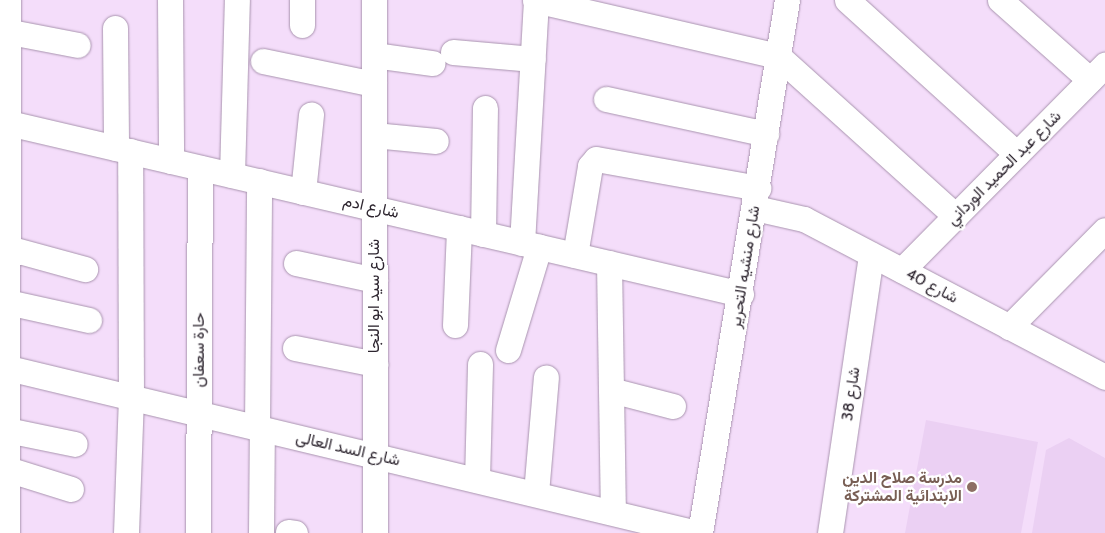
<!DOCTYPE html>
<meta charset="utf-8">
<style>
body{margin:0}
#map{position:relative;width:1105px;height:533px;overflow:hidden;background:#f4ddfa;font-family:Cabin,Vazirmatn,sans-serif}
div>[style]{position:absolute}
.built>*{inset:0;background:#ebd0f3}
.roads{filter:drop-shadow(0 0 1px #a994af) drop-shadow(0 0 1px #a994af)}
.minor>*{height:25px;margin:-12.5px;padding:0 12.5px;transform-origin:12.5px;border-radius:12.5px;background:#fff}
.dots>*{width:14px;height:14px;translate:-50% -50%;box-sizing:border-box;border:2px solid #fff;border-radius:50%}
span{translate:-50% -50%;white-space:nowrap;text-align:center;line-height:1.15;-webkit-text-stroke:4.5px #fff;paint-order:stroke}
.street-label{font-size:16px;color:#2d252f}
.education-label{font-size:16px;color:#785e54;font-weight:700}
.right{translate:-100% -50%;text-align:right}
</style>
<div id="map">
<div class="built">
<i style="clip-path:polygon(926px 420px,1038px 442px,1021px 533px,905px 533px)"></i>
<i style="clip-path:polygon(1069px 438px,1105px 458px,1105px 533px,1032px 533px,1046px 450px)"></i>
</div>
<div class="roads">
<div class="minor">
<i style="left:170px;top:0;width:161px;rotate:89.6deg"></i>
<i style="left:302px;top:0;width:25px;rotate:90deg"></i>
<i style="left:374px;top:0;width:533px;rotate:89.89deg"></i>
<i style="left:535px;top:0;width:249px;rotate:13deg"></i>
<i style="left:778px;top:56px;width:239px;rotate:42deg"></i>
<i style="left:847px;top:0;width:229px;rotate:42.2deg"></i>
<i style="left:1000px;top:0;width:120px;rotate:41.6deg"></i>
<i style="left:115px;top:28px;width:120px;rotate:89.5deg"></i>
<i style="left:0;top:30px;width:79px;rotate:10.9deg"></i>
<i style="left:453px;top:52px;width:80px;rotate:5deg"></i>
<i style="left:374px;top:55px;width:59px;rotate:7.9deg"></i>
<i style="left:263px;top:61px;width:113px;rotate:11.7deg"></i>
<i style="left:606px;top:99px;width:164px;rotate:12.3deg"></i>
<i style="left:0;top:121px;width:761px;rotate:13.14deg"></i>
<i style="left:374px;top:135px;width:62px;rotate:5.5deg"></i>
<i style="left:232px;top:175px;width:175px;rotate:-88.4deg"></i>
<i style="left:303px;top:192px;width:78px;rotate:-84.1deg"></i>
<i style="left:755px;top:208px;width:50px;rotate:12.7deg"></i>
<i style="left:804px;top:219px;width:340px;rotate:27.7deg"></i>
<i style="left:483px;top:234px;width:126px;rotate:-89.1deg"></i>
<i style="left:522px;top:243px;width:243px;rotate:-86.7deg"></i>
<i style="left:8px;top:248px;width:80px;rotate:15.3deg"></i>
<i style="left:575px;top:255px;width:90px;rotate:-80.4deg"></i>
<i style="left:590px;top:166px;width:9px;rotate:-49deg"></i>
<i style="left:596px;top:159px;width:165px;rotate:10.1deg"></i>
<i style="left:296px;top:263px;width:81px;rotate:12.1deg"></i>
<i style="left:609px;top:263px;width:249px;rotate:89.1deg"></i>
<i style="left:902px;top:270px;width:289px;rotate:-45.3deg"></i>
<i style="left:7px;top:302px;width:84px;rotate:12.4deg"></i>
<i style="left:455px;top:325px;width:97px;rotate:-87.6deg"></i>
<i style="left:1009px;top:327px;width:136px;rotate:-45.3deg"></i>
<i style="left:295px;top:348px;width:82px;rotate:11.3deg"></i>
<i style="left:508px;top:350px;width:108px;rotate:-73.2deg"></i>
<i style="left:0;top:366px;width:716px;rotate:13.49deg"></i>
<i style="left:611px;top:390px;width:64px;rotate:14.5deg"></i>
<i style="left:257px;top:427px;width:246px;rotate:-89.5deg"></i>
<i style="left:7px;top:430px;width:69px;rotate:11.6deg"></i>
<i style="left:7px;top:469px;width:67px;rotate:17.4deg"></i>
<i style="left:477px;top:480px;width:116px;rotate:-88.5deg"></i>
<i style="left:536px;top:493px;width:116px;rotate:-85.1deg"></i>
<i style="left:288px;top:532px;width:7px;rotate:8deg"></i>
<i style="left:7px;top:533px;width:533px;rotate:-89.89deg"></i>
<i style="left:126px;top:533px;width:135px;rotate:-87.9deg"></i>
<i style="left:131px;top:398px;width:247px;rotate:-90.2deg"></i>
<i style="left:198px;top:533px;width:365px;rotate:-89.7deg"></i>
<i style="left:261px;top:533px;width:105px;rotate:-89.5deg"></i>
<i style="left:700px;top:533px;width:540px;rotate:-80.73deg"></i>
<i style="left:830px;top:533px;width:281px;rotate:-81.6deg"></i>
</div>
</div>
<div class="dots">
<i style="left:972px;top:487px;background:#8d6e63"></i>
</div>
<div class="street-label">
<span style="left:1004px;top:168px;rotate:-45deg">شارع عبد الحميد الورداني</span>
<span style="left:371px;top:207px;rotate:13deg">شارع ادم</span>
<span style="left:745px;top:267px;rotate:-81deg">شارع منشيه التحرير</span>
<span style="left:932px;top:286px;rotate:28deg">شارع 40</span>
<span style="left:374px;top:296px;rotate:-90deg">شارع سيد ابو النجا</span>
<span style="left:199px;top:350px;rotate:-90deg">حارة سعفان</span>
<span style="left:851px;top:394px;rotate:-82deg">شارع 38</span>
<span style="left:348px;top:449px;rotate:13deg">شارع السد العالى</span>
</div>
<div class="education-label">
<span class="right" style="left:962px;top:487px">مدرسة صلاح الدين<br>الابتدائية المشتركة</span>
</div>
</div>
